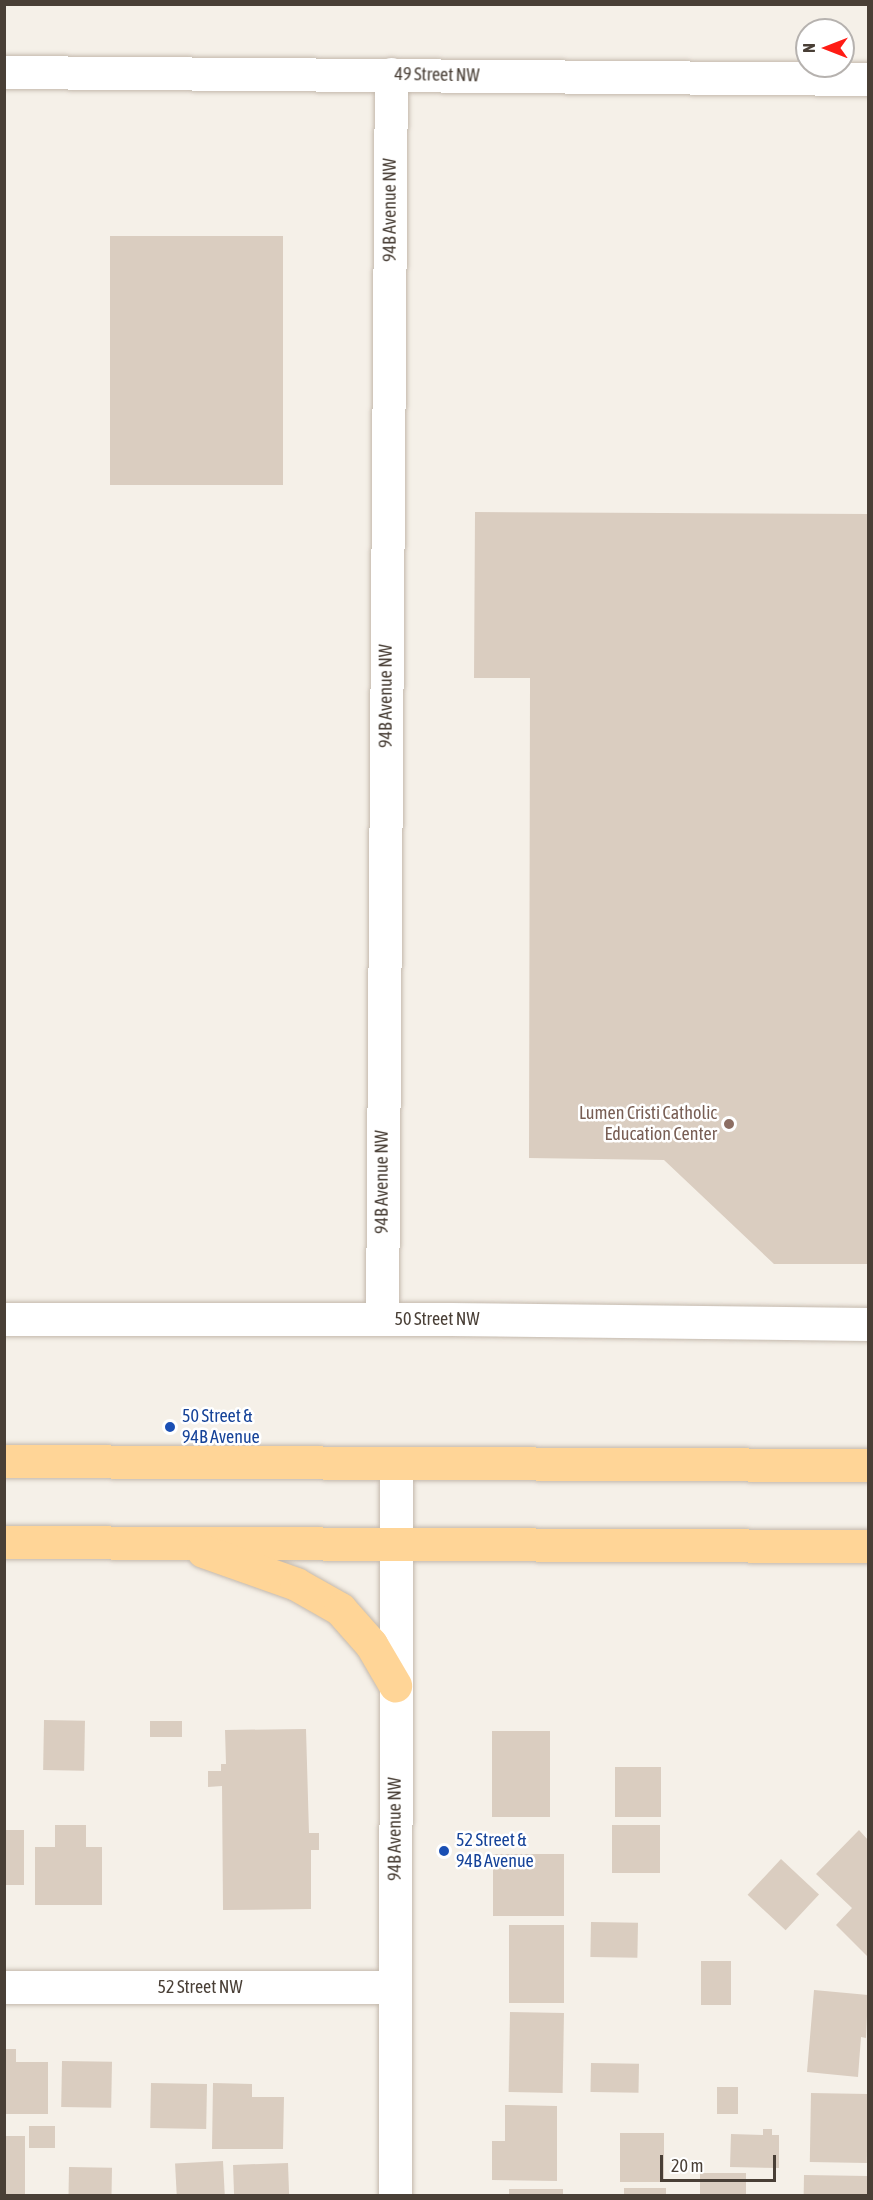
<!DOCTYPE html>
<style>
body{margin:0}
#map{position:relative;width:873px;height:2200px;overflow:hidden;background:#f5f0e8;font-family:"Asap Condensed",sans-serif}
div>[style]{position:absolute}
.building>*{inset:0;background:#dacdc0;transform-origin:0 0}
.roads{filter:drop-shadow(0 0 2px #c4b9ad) drop-shadow(0 0 2px #c4b9ad)}
.minor>*{height:33px;margin:-16.5px;padding:0 16.5px;transform-origin:16.5px;border-radius:16.5px;background:#fff}
.major>*{height:33px;margin:-16.5px;padding:0 16.5px;transform-origin:16.5px;border-radius:16.5px;background:#ffd597}
.dots>*{width:16px;height:16px;translate:-50% -50%;box-sizing:border-box;border:3px solid #fff;border-radius:50%}
span{translate:-50% -50%;white-space:nowrap;text-align:center;line-height:1.15;-webkit-text-stroke:5px #fff;paint-order:stroke}
.street-label{font-size:18px;color:#493f36}
.education-label{font-size:18px;color:#785e54}
.right{translate:-100% -50%;text-align:right}
.transit-label{font-size:18px;color:#164399}
.left{translate:0 -50%;text-align:left}
.frame{position:absolute;inset:0;border:6px solid #493f36;pointer-events:none}
.north{position:absolute;left:795px;top:18px;width:60px;height:60px;box-sizing:border-box;background:#fff;border:2px solid #b6b2af;border-radius:50%;rotate:270deg;font-size:16px;font-weight:700;line-height:24px;text-align:center;color:#493f36}
.north::after{content:'';display:block;margin:auto;width:21px;height:27px;background:#ff1c15;clip-path:polygon(50% 0,100% 100%,50% 72%,0 100%)}
.scale{position:absolute;left:660px;top:2155px;width:116px;height:27px;box-sizing:border-box;border:3px solid #493f36;border-top:0;padding-left:8px;font-size:18px;line-height:21px;white-space:nowrap;color:#493f36;-webkit-text-stroke:4px #fff;paint-order:stroke}
</style>
<div id="map">
<div class="building">
<i style="left:110px;top:236px;width:173px;height:249px"></i>
<i style="clip-path:polygon(475px 512px,868px 514px,868px 1264px,774px 1264px,664px 1160px,529px 1158px,530px 678px,474px 678px)"></i>
<i style="left:44px;top:1720px;width:41px;height:50px;rotate:1deg"></i>
<i style="left:150px;top:1721px;width:32px;height:16px"></i>
<i style="clip-path:polygon(306px 1729px,309px 1833px,319px 1833px,319px 1850px,311px 1850px,311px 1909px,223px 1910px,222px 1786px,208px 1787px,208px 1771px,221px 1771px,221px 1764px,226px 1764px,225px 1730px)"></i>
<i style="left:492px;top:1731px;width:58px;height:86px"></i>
<i style="left:661px;top:1767px;width:50px;height:46px;rotate:90deg"></i>
<i style="clip-path:polygon(55px 1825px,86px 1825px,86px 1847px,102px 1847px,102px 1905px,35px 1905px,35px 1847px,55px 1847px)"></i>
<i style="left:612px;top:1825px;width:48px;height:48px"></i>
<i style="left:4px;top:1830px;width:20px;height:55px"></i>
<i style="clip-path:polygon(859px 1830px,868px 1840px,868px 1957px,836px 1925px,852px 1908px,816px 1874px)"></i>
<i style="left:493px;top:1854px;width:71px;height:62px"></i>
<i style="left:781px;top:1859px;width:52px;height:49px;rotate:43deg"></i>
<i style="left:591px;top:1922px;width:47px;height:35px;rotate:1deg"></i>
<i style="left:509px;top:1925px;width:55px;height:78px"></i>
<i style="left:701px;top:1961px;width:30px;height:44px"></i>
<i style="clip-path:polygon(814px 1990px,868px 1995px,866px 2038px,861px 2037px,858px 2077px,807px 2072px)"></i>
<i style="left:510px;top:2012px;width:54px;height:80px;rotate:1deg"></i>
<i style="clip-path:polygon(4px 2049px,16px 2049px,16px 2062px,48px 2062px,48px 2114px,4px 2114px)"></i>
<i style="left:62px;top:2061px;width:50px;height:46px;rotate:1deg"></i>
<i style="left:591px;top:2063px;width:48px;height:29px;rotate:1deg"></i>
<i style="left:151px;top:2083px;width:56px;height:45px;rotate:1deg"></i>
<i style="clip-path:polygon(213px 2083px,252px 2084px,252px 2097px,284px 2097px,283px 2149px,212px 2149px)"></i>
<i style="left:717px;top:2087px;width:21px;height:27px"></i>
<i style="left:811px;top:2093px;width:57px;height:69px;rotate:1deg"></i>
<i style="clip-path:polygon(505px 2105px,557px 2106px,557px 2181px,492px 2180px,492px 2141px,505px 2141px)"></i>
<i style="left:29px;top:2126px;width:26px;height:22px"></i>
<i style="clip-path:polygon(763px 2129px,772px 2129px,772px 2135px,779px 2135px,779px 2168px,730px 2167px,731px 2134px,763px 2135px)"></i>
<i style="left:620px;top:2133px;width:44px;height:49px"></i>
<i style="left:4px;top:2136px;width:21px;height:60px"></i>
<i style="left:223px;top:2161px;width:34px;height:48px;rotate:87deg"></i>
<i style="left:288px;top:2163px;width:33px;height:55px;rotate:88deg"></i>
<i style="left:69px;top:2167px;width:43px;height:29px;rotate:1deg"></i>
<i style="left:700px;top:2173px;width:46px;height:23px"></i>
<i style="left:804px;top:2175px;width:64px;height:21px;rotate:1deg"></i>
<i style="left:624px;top:2188px;width:42px;height:8px"></i>
<i style="left:509px;top:2189px;width:54px;height:7px"></i>
</div>
<div class="roads">
<div class="minor">
<i style="left:4px;top:72px;width:864px;rotate:0.46deg"></i>
<i style="left:4px;top:1319px;width:446px"></i>
<i style="left:450px;top:1319px;width:418px;rotate:0.7deg"></i>
<i style="left:382px;top:1319px;width:1245px;rotate:-89.59deg"></i>
<i style="left:4px;top:1987px;width:391px"></i>
<i style="left:395px;top:2196px;width:733px;rotate:-89.92deg"></i>
</div>
<div class="major">
<i style="left:4px;top:1461px;width:864px;rotate:0.27deg"></i>
<i style="left:4px;top:1542px;width:864px;rotate:0.27deg"></i>
<i style="left:203px;top:1551px;width:99px;rotate:19.5deg"></i>
<i style="left:296px;top:1584px;width:51px;rotate:29.6deg"></i>
<i style="left:340px;top:1609px;width:47px;rotate:48.5deg"></i>
<i style="left:371px;top:1644px;width:48px;rotate:59.7deg"></i>
</div>
</div>
<div class="dots">
<i style="left:729px;top:1124px;background:#8d6e63"></i>
<i style="left:170px;top:1427px;background:#1a4fb4"></i>
<i style="left:444px;top:1851px;background:#1a4fb4"></i>
</div>
<div class="street-label">
<span style="left:437px;top:75px;rotate:1deg">49 Street NW</span>
<span style="left:390px;top:210px;rotate:-90deg">94B Avenue NW</span>
<span style="left:386px;top:696px;rotate:-90deg">94B Avenue NW</span>
<span style="left:382px;top:1182px;rotate:-90deg">94B Avenue NW</span>
<span style="left:437px;top:1319px">50 Street NW</span>
<span style="left:395px;top:1829px;rotate:-90deg">94B Avenue NW</span>
<span style="left:200px;top:1987px">52 Street NW</span>
</div>
<div class="education-label">
<span class="right" style="left:717px;top:1124px">Lumen Cristi Catholic<br>Education Center</span>
</div>
<div class="transit-label">
<span class="left" style="left:182px;top:1427px">50 Street &amp;<br>94B Avenue</span>
<span class="left" style="left:456px;top:1851px">52 Street &amp;<br>94B Avenue</span>
</div>
<div class="frame"></div>
<div class="north">N</div>
<div class="scale">20 m</div>
</div>
